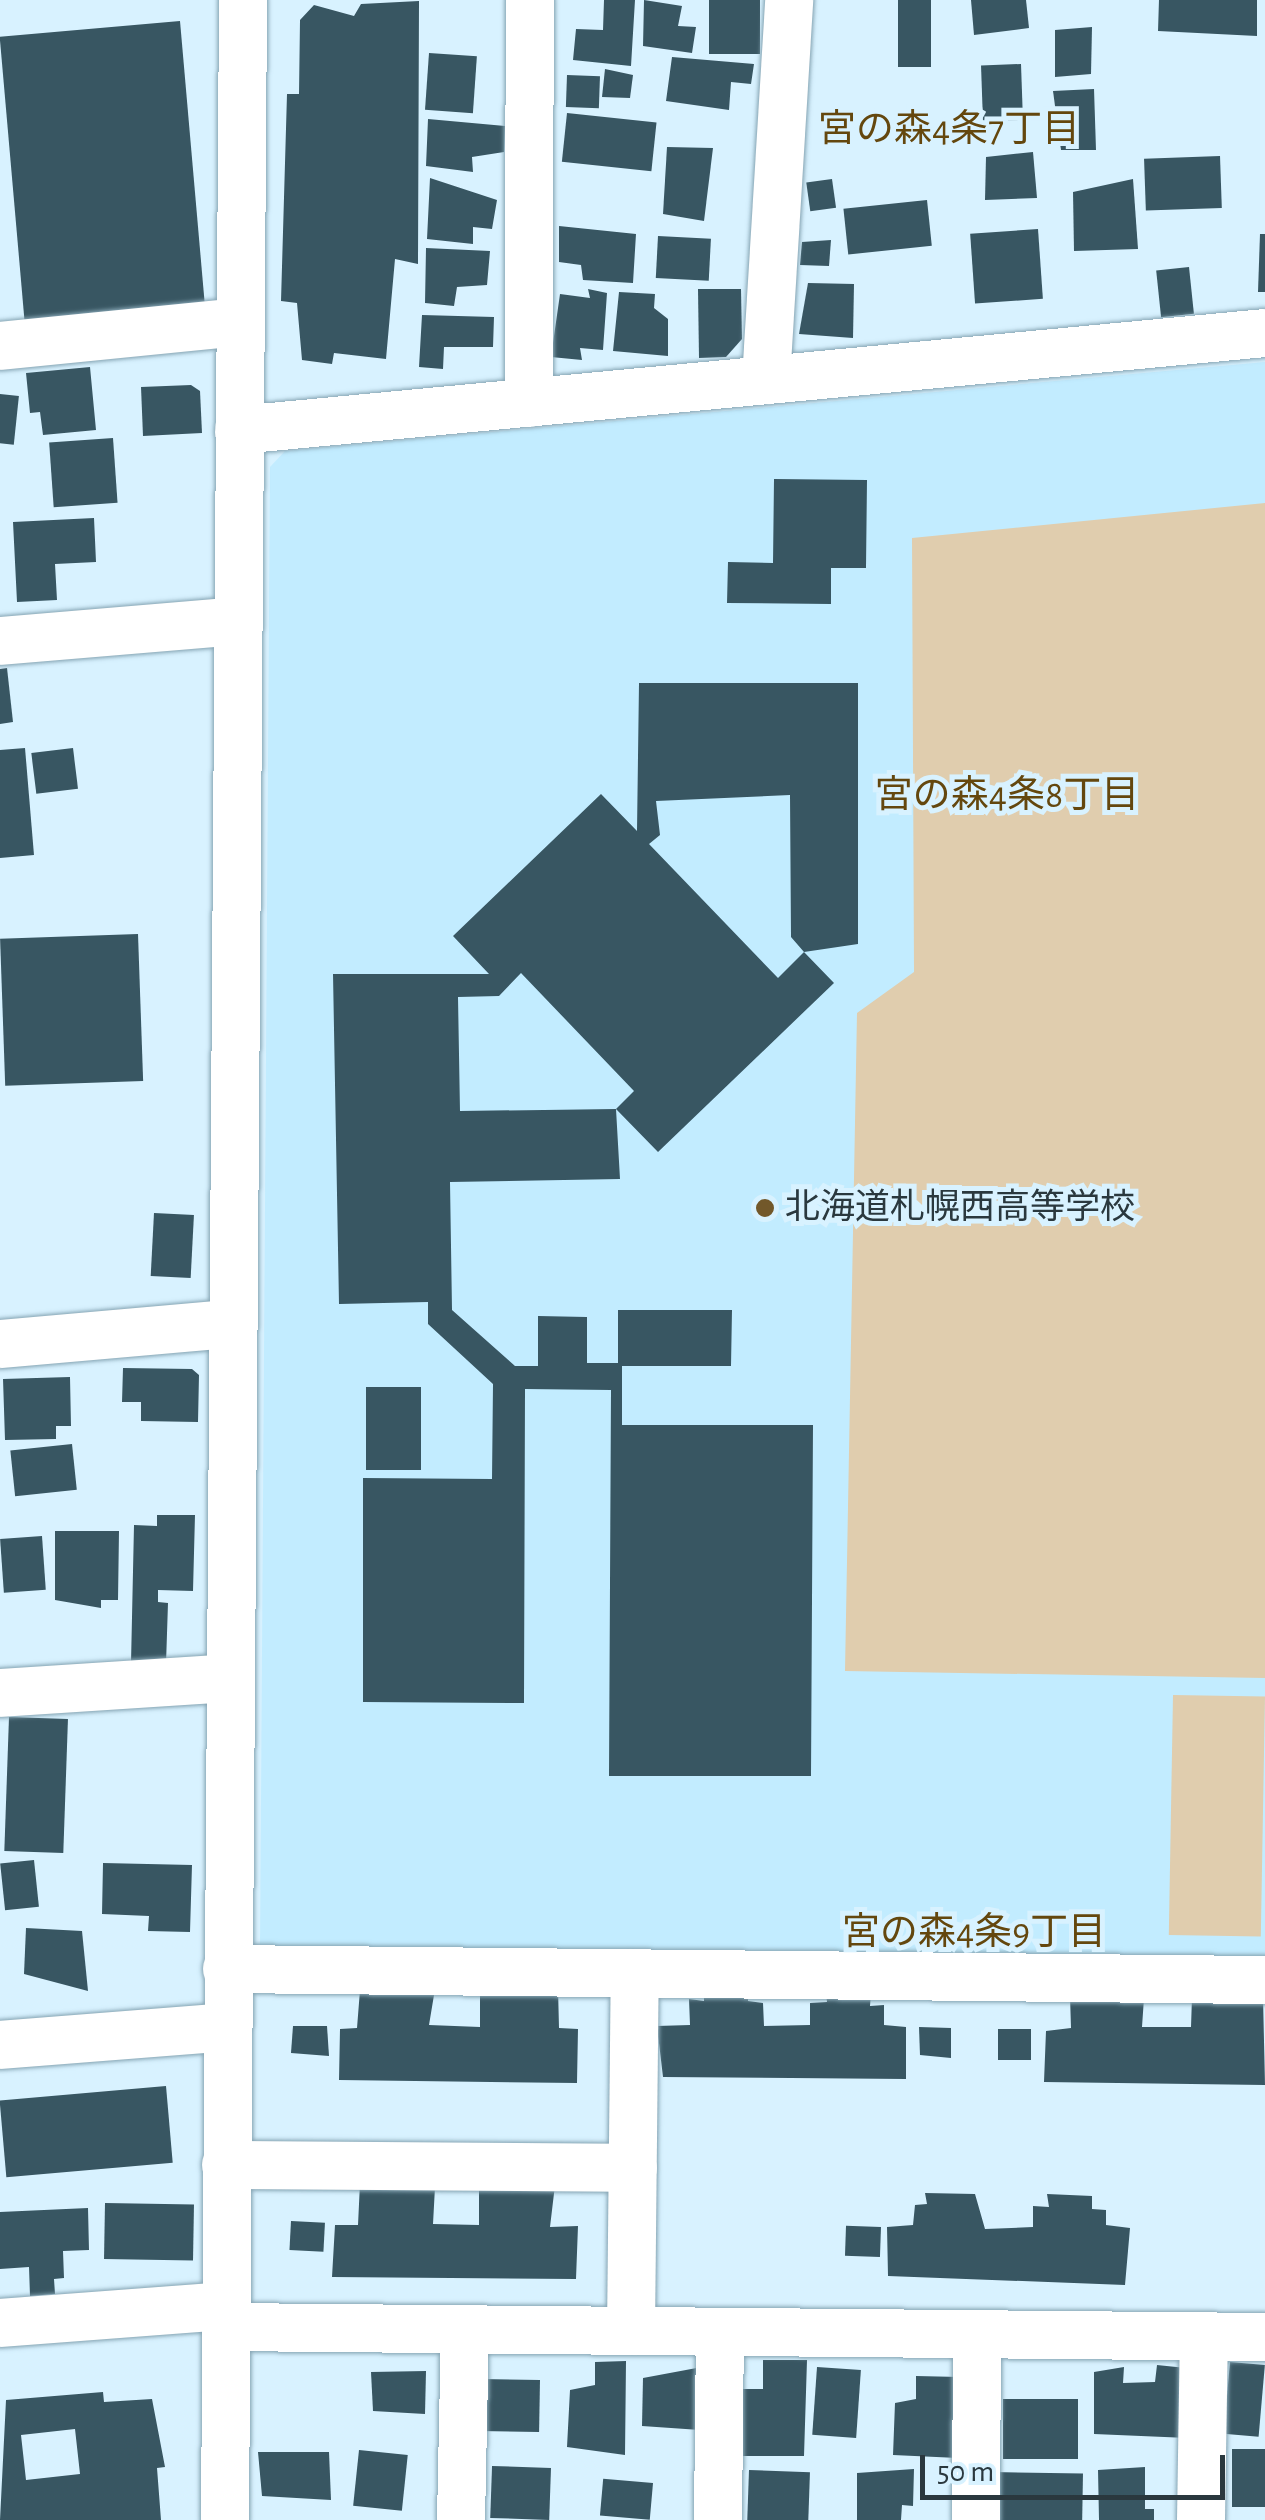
<!DOCTYPE html>
<meta charset="utf-8">
<style>
body{margin:0}
#map{position:relative;width:1265px;height:2520px;overflow:hidden;background:#d8f2ff;font-family:"Alegreya Sans","Noto Sans JP",sans-serif}
div>[style]{position:absolute}
.built>*{inset:0;background:#c2ecff}
.green>*{inset:0;background:#e0cdae;transform-origin:0 0}
.building>*{inset:0;background:#385662;transform-origin:0 0}
.roads{filter:drop-shadow(0 0 2px #85a4b3) drop-shadow(0 0 2px #85a4b3)}
.minor>*{height:48px;margin:-24px;padding:0 24px;transform-origin:24px;border-radius:24px;background:#fff}
.dots>*{width:28px;height:28px;translate:-50% -50%;box-sizing:border-box;border:5px solid #d8f2ff;border-radius:50%}
span{translate:-50% -50%;white-space:nowrap;text-align:center;line-height:1.15;-webkit-text-stroke:10px #d8f2ff;paint-order:stroke}
.poi-label{font-size:35px;color:#2a383e}
.left{translate:0 -50%;text-align:left}
.neighbourhood-label{font-size:38px;color:#64470e}
.scale{position:absolute;left:920px;top:2455px;width:305px;height:45px;box-sizing:border-box;border:5px solid #2a383e;border-top:0;padding-left:12px;font-size:30px;line-height:35px;white-space:nowrap;color:#2a383e;-webkit-text-stroke:8px #d8f2ff;paint-order:stroke}
</style>
<div id="map">
<div class="built">
<i style="clip-path:polygon(1265px 362px,1265px 1962px,260px 1949px,270px 467px,285px 451px)"></i>
</div>
<div class="green">
<i style="clip-path:polygon(1265px 503px,1265px 1678px,845px 1671px,857px 1013px,914px 972px,912px 538px)"></i>
<i style="left:1173px;top:1695px;width:92px;height:240px;rotate:1deg"></i>
</div>
<div class="building">
<i style="clip-path:polygon(604px 0,635px 0,631px 66px,573px 60px,576px 29px,603px 30px)"></i>
<i style="clip-path:polygon(644px 0,682px 6px,678px 26px,696px 27px,692px 53px,643px 46px)"></i>
<i style="left:709px;top:0;width:51px;height:54px"></i>
<i style="left:898px;top:0;width:33px;height:67px"></i>
<i style="clip-path:polygon(971px 0,1026px 0,1029px 28px,974px 35px)"></i>
<i style="clip-path:polygon(1159px 0,1257px 0,1257px 36px,1158px 31px)"></i>
<i style="clip-path:polygon(419px 1px,418px 264px,395px 259px,386px 359px,334px 353px,332px 364px,302px 360px,297px 303px,281px 301px,287px 94px,299px 94px,300px 20px,314px 5px,354px 16px,361px 4px)"></i>
<i style="left:180px;top:21px;width:287px;height:181px;rotate:85deg"></i>
<i style="clip-path:polygon(1092px 27px,1091px 74px,1055px 77px,1055px 30px)"></i>
<i style="left:429px;top:53px;width:48px;height:57px;rotate:4deg"></i>
<i style="clip-path:polygon(672px 57px,754px 64px,751px 84px,731px 82px,729px 110px,666px 101px)"></i>
<i style="left:1021px;top:64px;width:56px;height:40px;rotate:88deg"></i>
<i style="clip-path:polygon(605px 69px,633px 75px,630px 98px,602px 97px)"></i>
<i style="left:567px;top:75px;width:33px;height:32px;rotate:2deg"></i>
<i style="clip-path:polygon(1094px 89px,1096px 150px,1061px 150px,1053px 91px)"></i>
<i style="left:567px;top:113px;width:90px;height:49px;rotate:6deg"></i>
<i style="clip-path:polygon(428px 119px,505px 126px,504px 152px,472px 157px,473px 172px,426px 166px)"></i>
<i style="clip-path:polygon(667px 147px,713px 148px,704px 221px,663px 214px)"></i>
<i style="clip-path:polygon(1033px 152px,1037px 198px,985px 200px,986px 157px)"></i>
<i style="left:1220px;top:156px;width:52px;height:76px;rotate:88deg"></i>
<i style="clip-path:polygon(430px 178px,497px 200px,492px 229px,473px 227px,473px 244px,427px 239px)"></i>
<i style="left:832px;top:179px;width:29px;height:26px;rotate:82deg"></i>
<i style="clip-path:polygon(1133px 179px,1138px 249px,1074px 251px,1073px 192px)"></i>
<i style="left:927px;top:200px;width:46px;height:84px;rotate:84deg"></i>
<i style="clip-path:polygon(559px 226px,636px 234px,633px 283px,583px 280px,581px 265px,559px 262px)"></i>
<i style="left:1038px;top:229px;width:70px;height:68px;rotate:86deg"></i>
<i style="clip-path:polygon(1260px 234px,1265px 234px,1265px 292px,1258px 292px)"></i>
<i style="left:658px;top:236px;width:53px;height:42px;rotate:3deg"></i>
<i style="clip-path:polygon(831px 240px,829px 266px,800px 265px,802px 242px)"></i>
<i style="clip-path:polygon(426px 248px,490px 251px,487px 285px,457px 287px,454px 306px,425px 303px)"></i>
<i style="left:1189px;top:267px;width:47px;height:33px;rotate:84deg"></i>
<i style="clip-path:polygon(808px 283px,854px 284px,853px 338px,799px 334px)"></i>
<i style="clip-path:polygon(588px 289px,607px 293px,603px 350px,580px 348px,582px 360px,551px 357px,560px 294px,590px 298px)"></i>
<i style="clip-path:polygon(698px 289px,741px 289px,742px 339px,726px 357px,699px 358px)"></i>
<i style="clip-path:polygon(619px 292px,655px 294px,654px 308px,668px 319px,668px 356px,613px 351px)"></i>
<i style="clip-path:polygon(422px 315px,494px 317px,493px 347px,444px 347px,443px 369px,419px 367px)"></i>
<i style="clip-path:polygon(90px 367px,96px 430px,43px 435px,40px 412px,30px 413px,26px 373px)"></i>
<i style="clip-path:polygon(191px 385px,200px 391px,202px 433px,143px 436px,141px 387px)"></i>
<i style="left:0;top:394px;width:19px;height:49px;rotate:6deg"></i>
<i style="left:113px;top:438px;width:65px;height:64px;rotate:86deg"></i>
<i style="clip-path:polygon(774px 479px,867px 480px,866px 568px,831px 568px,831px 604px,727px 603px,728px 562px,773px 563px)"></i>
<i style="clip-path:polygon(94px 518px,96px 562px,55px 564px,57px 600px,17px 602px,13px 522px)"></i>
<i style="clip-path:polygon(7px 668px,13px 722px,0 724px,0 669px)"></i>
<i style="clip-path:polygon(639px 683px,858px 683px,858px 944px,804px 952px,791px 937px,790px 795px,656px 801px,660px 835px,649px 844px,778px 978px,804px 952px,834px 983px,658px 1152px,616px 1109px,634px 1091px,521px 973px,499px 996px,458px 997px,460px 1111px,616px 1109px,620px 1179px,450px 1182px,452px 1310px,515px 1366px,538px 1366px,538px 1316px,587px 1317px,587px 1363px,618px 1363px,618px 1310px,732px 1310px,731px 1366px,622px 1366px,622px 1425px,813px 1425px,811px 1776px,609px 1776px,611px 1390px,525px 1389px,524px 1703px,363px 1702px,363px 1478px,492px 1479px,493px 1384px,428px 1324px,428px 1302px,339px 1304px,333px 974px,489px 974px,453px 936px,601px 794px,637px 831px)"></i>
<i style="clip-path:polygon(25px 748px,34px 855px,0 858px,0 750px)"></i>
<i style="left:73px;top:748px;width:41px;height:42px;rotate:83deg"></i>
<i style="left:138px;top:934px;width:147px;height:138px;rotate:88deg"></i>
<i style="left:154px;top:1213px;width:40px;height:63px;rotate:3deg"></i>
<i style="clip-path:polygon(123px 1368px,192px 1369px,199px 1375px,198px 1422px,141px 1421px,141px 1402px,122px 1402px)"></i>
<i style="clip-path:polygon(70px 1377px,71px 1426px,56px 1426px,56px 1439px,5px 1440px,3px 1379px)"></i>
<i style="left:366px;top:1387px;width:55px;height:83px"></i>
<i style="left:72px;top:1444px;width:46px;height:62px;rotate:84deg"></i>
<i style="clip-path:polygon(157px 1515px,195px 1515px,193px 1591px,158px 1590px,158px 1602px,168px 1603px,166px 1664px,131px 1663px,134px 1525px,157px 1526px)"></i>
<i style="clip-path:polygon(55px 1531px,119px 1531px,118px 1600px,101px 1600px,101px 1608px,55px 1600px)"></i>
<i style="left:42px;top:1536px;width:54px;height:42px;rotate:86deg"></i>
<i style="left:9px;top:1717px;width:59px;height:134px;rotate:2deg"></i>
<i style="left:34px;top:1860px;width:47px;height:34px;rotate:84deg"></i>
<i style="clip-path:polygon(103px 1863px,192px 1865px,190px 1932px,148px 1931px,149px 1916px,102px 1914px)"></i>
<i style="clip-path:polygon(26px 1928px,82px 1931px,88px 1991px,24px 1974px)"></i>
<i style="clip-path:polygon(558px 1988px,559px 2028px,578px 2029px,577px 2083px,339px 2080px,340px 2029px,357px 2028px,360px 1990px,435px 1989px,429px 2025px,480px 2027px,480px 1990px)"></i>
<i style="clip-path:polygon(704px 1989px,748px 1991px,748px 2001px,763px 2003px,764px 2026px,810px 2025px,810px 2003px,827px 2002px,826px 1993px,871px 1993px,870px 2006px,884px 2005px,884px 2025px,906px 2027px,906px 2079px,663px 2077px,657px 2026px,690px 2025px,689px 1999px,704px 2001px)"></i>
<i style="clip-path:polygon(1070px 1996px,1144px 1998px,1142px 2027px,1191px 2027px,1192px 1997px,1263px 1997px,1265px 2085px,1044px 2082px,1046px 2031px,1071px 2028px)"></i>
<i style="clip-path:polygon(293px 2026px,327px 2026px,329px 2056px,291px 2053px)"></i>
<i style="clip-path:polygon(919px 2027px,951px 2028px,951px 2058px,920px 2055px)"></i>
<i style="left:998px;top:2029px;width:33px;height:31px"></i>
<i style="left:166px;top:2086px;width:77px;height:167px;rotate:85deg"></i>
<i style="clip-path:polygon(360px 2183px,435px 2187px,433px 2224px,479px 2225px,479px 2184px,555px 2185px,550px 2227px,578px 2226px,576px 2279px,332px 2277px,335px 2225px,358px 2225px)"></i>
<i style="clip-path:polygon(925px 2193px,975px 2194px,985px 2229px,1033px 2227px,1033px 2206px,1049px 2207px,1047px 2194px,1092px 2196px,1092px 2209px,1106px 2210px,1106px 2225px,1130px 2228px,1125px 2285px,888px 2276px,887px 2227px,913px 2225px,915px 2205px,927px 2204px)"></i>
<i style="left:105px;top:2203px;width:89px;height:56px;rotate:1deg"></i>
<i style="clip-path:polygon(88px 2208px,89px 2250px,63px 2251px,64px 2278px,54px 2279px,55px 2294px,30px 2296px,29px 2267px,0 2269px,0 2212px)"></i>
<i style="left:291px;top:2221px;width:34px;height:29px;rotate:3deg"></i>
<i style="left:881px;top:2227px;width:30px;height:35px;rotate:92deg"></i>
<i style="clip-path:polygon(763px 2360px,807px 2360px,804px 2456px,729px 2456px,736px 2389px,763px 2389px)"></i>
<i style="clip-path:polygon(626px 2361px,625px 2455px,567px 2447px,570px 2390px,595px 2385px,595px 2362px)"></i>
<i style="left:1230px;top:2362px;width:35px;height:72px;rotate:5deg"></i>
<i style="clip-path:polygon(1157px 2365px,1186px 2368px,1188px 2438px,1094px 2434px,1094px 2372px,1124px 2367px,1123px 2383px,1155px 2382px)"></i>
<i style="clip-path:polygon(702px 2367px,700px 2430px,642px 2426px,643px 2378px)"></i>
<i style="left:817px;top:2367px;width:44px;height:68px;rotate:4deg"></i>
<i style="clip-path:polygon(426px 2371px,425px 2414px,373px 2411px,371px 2372px)"></i>
<i style="clip-path:polygon(916px 2376px,960px 2377px,958px 2458px,893px 2455px,895px 2403px,916px 2399px)"></i>
<i style="left:480px;top:2379px;width:60px;height:52px;rotate:1deg"></i>
<i style="clip-path:polygon(evenodd,103px 2392px,104px 2402px,152px 2399px,165px 2467px,157px 2468px,161px 2520px,0 2520px,6px 2400px,103px 2392px,75px 2429px,80px 2474px,26px 2480px,21px 2435px,75px 2429px)"></i>
<i style="left:1003px;top:2399px;width:75px;height:60px"></i>
<i style="left:1232px;top:2449px;width:33px;height:58px"></i>
<i style="left:359px;top:2450px;width:49px;height:56px;rotate:6deg"></i>
<i style="clip-path:polygon(258px 2452px,329px 2452px,331px 2500px,262px 2496px)"></i>
<i style="clip-path:polygon(1145px 2467px,1145px 2509px,1154px 2509px,1154px 2520px,1099px 2520px,1098px 2470px)"></i>
<i style="left:551px;top:2468px;width:52px;height:59px;rotate:92deg"></i>
<i style="clip-path:polygon(914px 2469px,913px 2506px,902px 2505px,901px 2520px,857px 2520px,857px 2473px)"></i>
<i style="left:749px;top:2470px;width:61px;height:50px;rotate:2deg"></i>
<i style="left:992px;top:2472px;width:91px;height:48px;rotate:1deg"></i>
<i style="left:653px;top:2483px;width:37px;height:50px;rotate:95deg"></i>
</div>
<div class="roads">
<div class="minor">
<i style="left:0;top:346px;width:241px;rotate:-5.7deg"></i>
<i style="left:766px;top:380px;width:381px;rotate:-86.5deg"></i>
<i style="left:529px;top:403px;width:403px;rotate:-89.9deg"></i>
<i style="left:239px;top:430px;width:1031px;rotate:-5.4deg"></i>
<i style="left:0;top:641px;width:238px;rotate:-4.8deg"></i>
<i style="left:0;top:1344px;width:231px;rotate:-5deg"></i>
<i style="left:0;top:1693px;width:229px;rotate:-3.7deg"></i>
<i style="left:227px;top:1969px;width:1038px;rotate:0.61deg"></i>
<i style="left:0;top:2045px;width:228px;rotate:-4.5deg"></i>
<i style="left:226px;top:2165px;width:407px;rotate:0.4deg"></i>
<i style="left:0;top:2323px;width:227px;rotate:-4.3deg"></i>
<i style="left:226px;top:2327px;width:1039px;rotate:0.55deg"></i>
<i style="left:631px;top:2331px;width:358px;rotate:-89.4deg"></i>
<i style="left:225px;top:2520px;width:2520px;rotate:-89.59deg"></i>
<i style="left:461px;top:2520px;width:191px;rotate:-88.8deg"></i>
<i style="left:718px;top:2520px;width:188px;rotate:-89.4deg"></i>
<i style="left:976px;top:2520px;width:186px;rotate:-89.7deg"></i>
<i style="left:1201px;top:2520px;width:184px;rotate:-89.1deg"></i>
</div>
</div>
<div class="dots">
<i style="left:765px;top:1208px;background:#72582a"></i>
</div>
<div class="poi-label">
<span class="left" style="left:785px;top:1208px">北海道札幌西高等学校</span>
</div>
<div class="neighbourhood-label">
<span style="left:949px;top:131px">宮の森4条7丁目</span>
<span style="left:1007px;top:797px">宮の森4条8丁目</span>
<span style="left:974px;top:1934px">宮の森4条9丁目</span>
</div>
<div class="scale">50 m</div>
</div>
